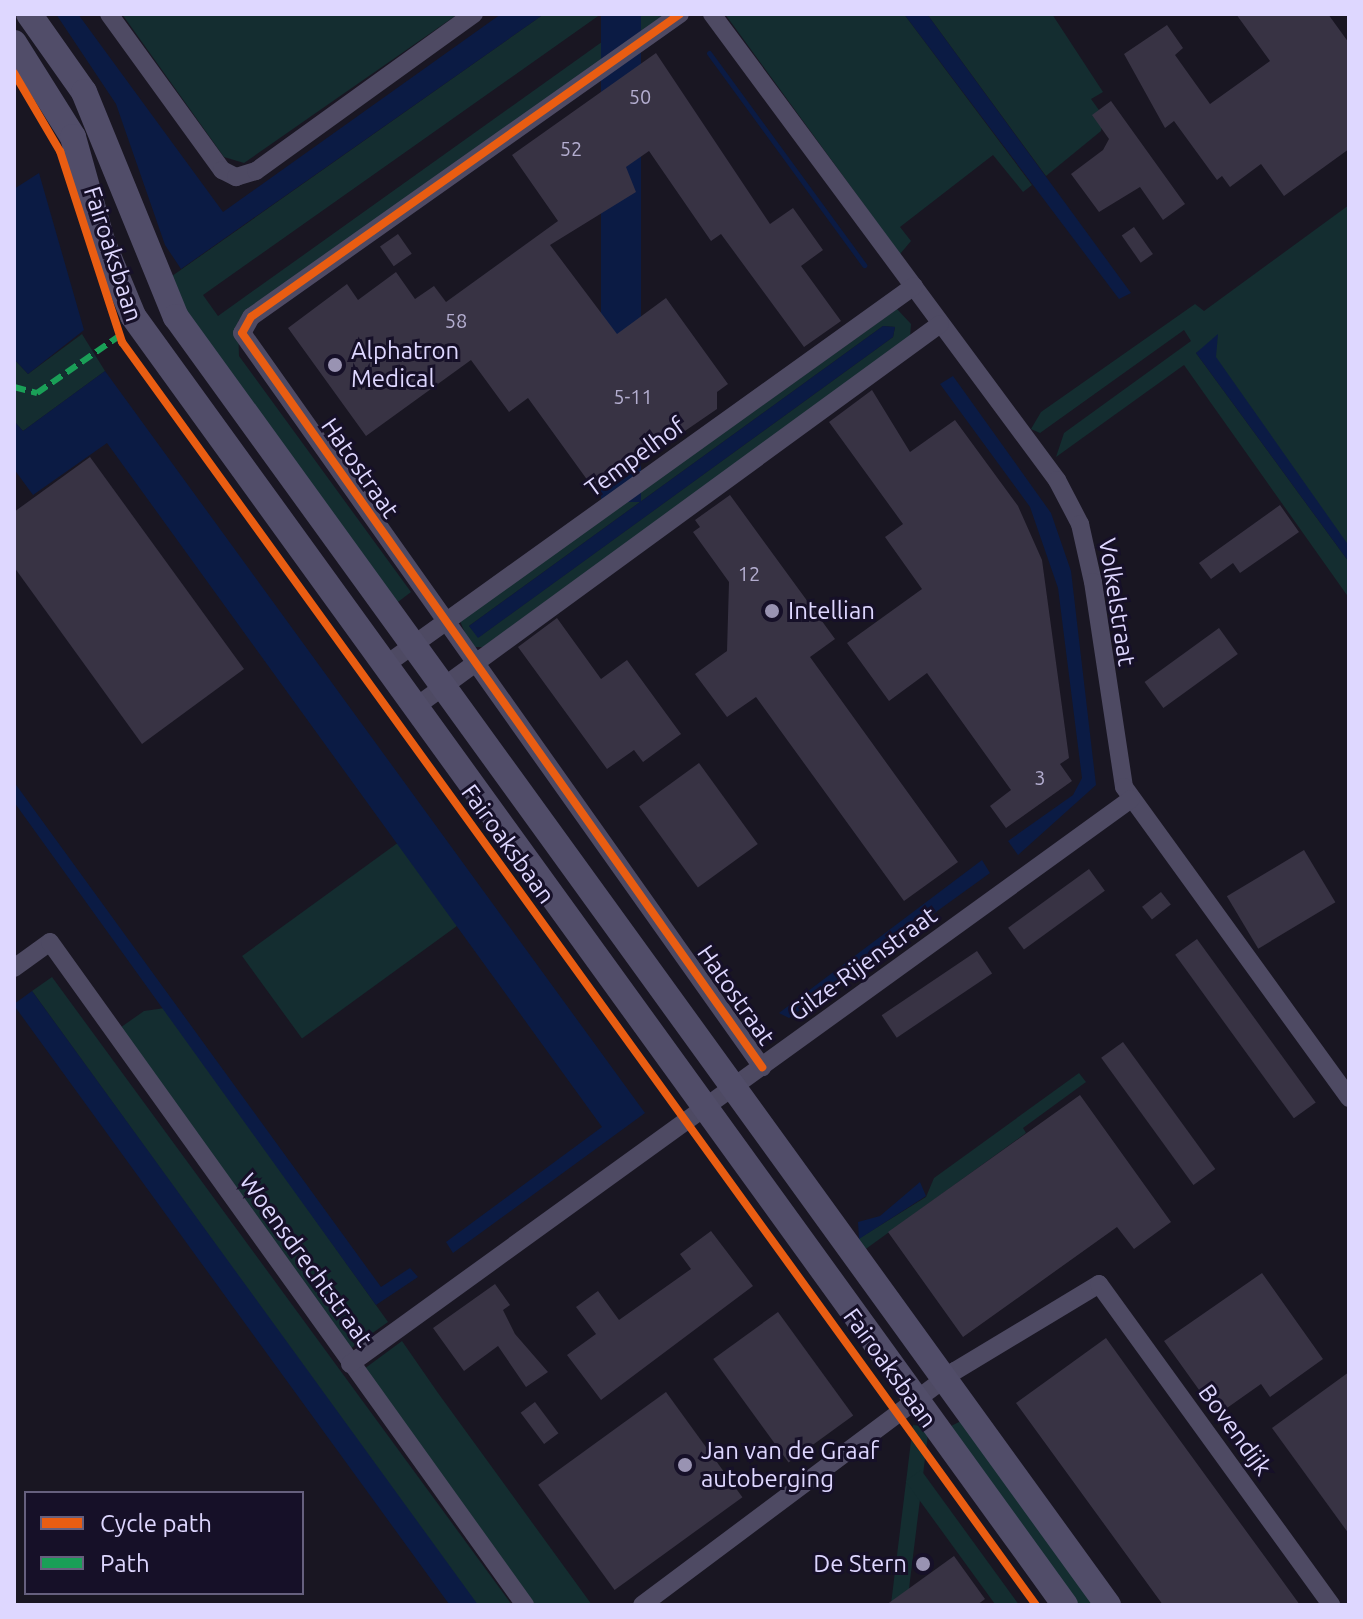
<!DOCTYPE html>
<style>
body{margin:0}
#map{position:relative;width:1363px;height:1619px;overflow:hidden;background:#191622;font-family:Ubuntu,sans-serif}
div>[style]{position:absolute}
.green>*{inset:0;background:#142d30;transform-origin:0 0}
.water>*{inset:0;background:#0b1b44;transform-origin:0 0}
.stream>*{height:5px;margin:-2.5px;padding:0 2.5px;transform-origin:2.5px;border-radius:2.5px;background:#0b1b44}
.building>*{inset:0;background:#383344;transform-origin:0 0}
.minor>*{height:18px;margin:-9px;padding:0 9px;transform-origin:9px;border-radius:9px;background:#4e4a63}
.secondary>*{height:26px;margin:-13px;padding:0 13px;transform-origin:13px;border-radius:13px;background:#514d69}
.quiet>*{height:6px;margin-top:-3px;transform-origin:0;background:repeating-linear-gradient(90deg,#1a9f57 0 12px,transparent 0 18px)}
.cycleway>*{height:8px;margin:-4px;padding:0 4px;transform-origin:4px;border-radius:4px;background:#e95d12}
.dots>*{width:22px;height:22px;translate:-50% -50%;box-sizing:border-box;border:4px solid #161028;border-radius:50%}
span{translate:-50% -50%;white-space:nowrap;text-align:center;line-height:1.15;-webkit-text-stroke:6px #161028;paint-order:stroke}
.number-label{font-size:20px;color:#b4aed0}
.number-label span{-webkit-text-stroke-width:0}
.street-label{font-size:24px;color:#ded7ff}
.poi-label{font-size:24px;color:#ded7ff}
.left{translate:0 -50%;text-align:left}
.right{translate:-100% -50%;text-align:right}
.frame{position:absolute;inset:0;border:16px solid #ded7ff;pointer-events:none}
.legend{position:absolute;left:24px;top:1491px;width:280px;height:104px;box-sizing:border-box;background:#161028;border:2px solid #66607e;margin:0;padding:10px 14px;list-style:none;font-size:24px;color:#ded7ff}
.legend li{display:flex;align-items:center;gap:16px;height:40px}
.legend b{width:40px;border:2px solid #66607e}
</style>
<div id="map">
<div class="green">
<i style="clip-path:polygon(122px 14px,458px 14px,244px 163px,224px 157px)"></i>
<i style="clip-path:polygon(544px 14px,601px 14px,203px 295px,218px 316px,641px 14px,667px 14px,238px 321px,239px 356px,411px 592px,394px 605px,165px 281px)"></i>
<i style="clip-path:polygon(725px 14px,904px 14px,1032px 185px,1023px 192px,993px 155px,900px 227px,911px 241px,900px 254px)"></i>
<i style="clip-path:polygon(927px 14px,1052px 14px,1103px 92px,1091px 99px,1104px 117px,1101px 131px,1046px 176px)"></i>
<i style="clip-path:polygon(1349px 205px,1349px 557px,1199px 351px,1196px 353px,1349px 562px,1349px 598px,1184px 365px,1056px 457px,1064px 433px,1191px 341px,1184px 330px,1040px 433px,1031px 429px,1041px 412px,1195px 304px,1204px 311px)"></i>
<i style="clip-path:polygon(evenodd,897px 309px,911px 324px,910px 337px,483px 647px,471px 647px,460px 621px,897px 309px,883px 326px,895px 327px,893px 337px,479px 637px,469px 626px,883px 326px)"></i>
<i style="clip-path:polygon(82px 334px,105px 371px,23px 431px,14px 421px,14px 359px,28px 374px)"></i>
<i style="left:399px;top:842px;width:102px;height:194px;rotate:54deg"></i>
<i style="clip-path:polygon(52px 977px,512px 1605px,476px 1605px,32px 991px)"></i>
<i style="clip-path:polygon(165px 1008px,388px 1322px,350px 1349px,117px 1030px,144px 1011px)"></i>
<i style="clip-path:polygon(1079px 1073px,1086px 1082px,1023px 1128px,1026px 1133px,863px 1251px,855px 1241px,926px 1197px,934px 1178px)"></i>
<i style="clip-path:polygon(402px 1341px,438px 1393px,592px 1605px,535px 1605px,364px 1369px)"></i>
<i style="clip-path:polygon(963px 1420px,1102px 1605px,1073px 1605px,951px 1426px)"></i>
<i style="left:913px;top:1425px;width:16px;height:222px;rotate:7deg"></i>
<i style="left:921px;top:1470px;width:167px;height:19px;rotate:54deg"></i>
</div>
<div class="water">
<i style="clip-path:polygon(56px 14px,78px 14px,223px 212px,501px 14px,544px 14px,181px 269px,165px 245px,116px 104px)"></i>
<i style="left:601px;top:14px;width:40px;height:488px"></i>
<i style="clip-path:polygon(904px 14px,927px 14px,1131px 293px,1119px 299px)"></i>
<i style="clip-path:polygon(39px 173px,84px 330px,28px 374px,14px 359px,14px 189px)"></i>
<i style="clip-path:polygon(883px 326px,895px 327px,893px 337px,478px 638px,469px 626px)"></i>
<i style="clip-path:polygon(1218px 334px,1216px 357px,1349px 546px,1349px 562px,1196px 353px)"></i>
<i style="clip-path:polygon(105px 371px,645px 1113px,453px 1253px,446px 1242px,602px 1127px,107px 443px,33px 495px,14px 469px,14px 421px,23px 431px)"></i>
<i style="clip-path:polygon(953px 376px,1051px 513px,1071px 571px,1096px 785px,1018px 855px,1008px 841px,1073px 795px,1082px 778px,1058px 588px,1030px 507px,940px 384px)"></i>
<i style="clip-path:polygon(14px 782px,381px 1287px,410px 1268px,418px 1277px,376px 1305px,14px 802px)"></i>
<i style="clip-path:polygon(982px 860px,990px 873px,789px 1018px,779px 1013px)"></i>
<i style="left:32px;top:991px;width:758px;height:23px;rotate:54deg"></i>
<i style="clip-path:polygon(920px 1182px,926px 1196px,859px 1239px,858px 1222px,880px 1216px)"></i>
</div>
<div class="stream">
<i style="left:709px;top:53px;width:263px;rotate:53.8deg"></i>
</div>
<div class="building">
<i style="clip-path:polygon(1236px 14px,1328px 14px,1349px 43px,1349px 149px,1284px 196px,1261px 164px,1230px 187px,1222px 176px,1217px 180px,1174px 121px,1165px 128px,1124px 54px,1167px 25px,1183px 48px,1175px 55px,1210px 104px,1270px 61px)"></i>
<i style="clip-path:polygon(656px 53px,770px 224px,793px 208px,823px 250px,801px 266px,841px 321px,804px 347px,721px 234px,711px 241px,649px 151px,626px 167px,636px 192px,550px 245px,617px 334px,666px 298px,728px 384px,717px 392px,717px 409px,596px 492px,528px 398px,509px 412px,471px 360px,366px 436px,288px 328px,347px 284px,358px 300px,396px 272px,415px 299px,434px 286px,446px 302px,558px 221px,512px 155px)"></i>
<i style="clip-path:polygon(1111px 101px,1185px 204px,1163px 220px,1140px 187px,1099px 212px,1071px 174px,1103px 150px,1109px 139px,1092px 115px)"></i>
<i style="left:1134px;top:227px;width:33px;height:15px;rotate:55deg"></i>
<i style="left:398px;top:234px;width:24px;height:22px;rotate:55deg"></i>
<i style="clip-path:polygon(872px 390px,910px 452px,955px 420px,1018px 506px,1042px 560px,1069px 758px,1060px 764px,1072px 781px,1006px 828px,990px 806px,1011px 790px,927px 673px,889px 701px,847px 643px,922px 589px,885px 537px,903px 524px,829px 422px)"></i>
<i style="clip-path:polygon(90px 457px,244px 669px,142px 744px,14px 567px,14px 512px)"></i>
<i style="clip-path:polygon(730px 495px,835px 639px,810px 657px,958px 862px,904px 901px,756px 697px,727px 717px,695px 674px,727px 651px,729px 582px,693px 532px,700px 527px,695px 520px)"></i>
<i style="clip-path:polygon(1280px 505px,1299px 532px,1240px 573px,1233px 563px,1211px 579px,1199px 563px)"></i>
<i style="clip-path:polygon(557px 618px,601px 679px,627px 660px,681px 734px,643px 762px,634px 750px,607px 769px,518px 647px)"></i>
<i style="left:1219px;top:628px;width:32px;height:92px;rotate:54deg"></i>
<i style="left:699px;top:763px;width:100px;height:74px;rotate:54deg"></i>
<i style="left:1304px;top:850px;width:61px;height:90px;rotate:59deg"></i>
<i style="left:1089px;top:869px;width:27px;height:100px;rotate:54deg"></i>
<i style="left:1161px;top:892px;width:16px;height:24px;rotate:52deg"></i>
<i style="left:1197px;top:939px;width:202px;height:27px;rotate:54deg"></i>
<i style="left:977px;top:951px;width:27px;height:115px;rotate:56deg"></i>
<i style="left:1123px;top:1042px;width:157px;height:27px;rotate:54deg"></i>
<i style="clip-path:polygon(1080px 1095px,1171px 1222px,1134px 1249px,1117px 1227px,963px 1337px,888px 1232px)"></i>
<i style="clip-path:polygon(711px 1231px,753px 1286px,601px 1400px,567px 1355px,596px 1334px,576px 1307px,598px 1291px,619px 1320px,691px 1269px,680px 1254px)"></i>
<i style="clip-path:polygon(1262px 1273px,1323px 1359px,1270px 1397px,1261px 1384px,1217px 1415px,1164px 1341px)"></i>
<i style="clip-path:polygon(495px 1284px,510px 1305px,503px 1310px,515px 1334px,548px 1372px,526px 1387px,498px 1346px,464px 1371px,433px 1328px)"></i>
<i style="left:778px;top:1312px;width:128px;height:80px;rotate:54deg"></i>
<i style="clip-path:polygon(1106px 1338px,1152px 1402px,1300px 1605px,1163px 1605px,1016px 1403px)"></i>
<i style="clip-path:polygon(1349px 1372px,1349px 1534px,1272px 1428px)"></i>
<i style="left:666px;top:1392px;width:130px;height:158px;rotate:54deg"></i>
<i style="left:535px;top:1402px;width:39px;height:18px;rotate:53deg"></i>
<i style="clip-path:polygon(954px 1556px,985px 1599px,977px 1605px,886px 1605px)"></i>
</div>
<div class="minor">
<i style="left:109px;top:14px;width:193px;rotate:54.1deg"></i>
<i style="left:222px;top:170px;width:16px;rotate:27deg"></i>
<i style="left:236px;top:177px;width:21px;rotate:-17deg"></i>
<i style="left:256px;top:171px;width:269px;rotate:-35.8deg"></i>
<i style="left:680px;top:14px;width:525px;rotate:144.77deg"></i>
<i style="left:251px;top:317px;width:18px;rotate:119deg"></i>
<i style="left:242px;top:333px;width:900px;rotate:54.68deg"></i>
<i style="left:712px;top:14px;width:580px;rotate:53.49deg"></i>
<i style="left:1057px;top:480px;width:50px;rotate:62.4deg"></i>
<i style="left:1080px;top:524px;width:59px;rotate:77.4deg"></i>
<i style="left:1093px;top:582px;width:207px;rotate:81.4deg"></i>
<i style="left:1124px;top:787px;width:384px;rotate:54.1deg"></i>
<i style="left:384px;top:666px;width:652px;rotate:-35.64deg"></i>
<i style="left:414px;top:708px;width:651px;rotate:-36.13deg"></i>
<i style="left:14px;top:968px;width:44px;rotate:-35.8deg"></i>
<i style="left:50px;top:942px;width:816px;rotate:54.38deg"></i>
<i style="left:350px;top:1364px;width:964px;rotate:-35.88deg"></i>
<i style="left:642px;top:1605px;width:391px;rotate:-36.8deg"></i>
<i style="left:955px;top:1371px;width:168px;rotate:-31.1deg"></i>
<i style="left:1099px;top:1284px;width:396px;rotate:54.1deg"></i>
</div>
<div class="secondary">
<i style="left:29px;top:14px;width:95px;rotate:54.8deg"></i>
<i style="left:84px;top:92px;width:243px;rotate:67.8deg"></i>
<i style="left:176px;top:317px;width:1590px;rotate:54.11deg"></i>
<i style="left:14px;top:43px;width:111px;rotate:57.9deg"></i>
<i style="left:73px;top:137px;width:108px;rotate:74.4deg"></i>
<i style="left:102px;top:241px;width:81px;rotate:67.5deg"></i>
<i style="left:133px;top:316px;width:1591px;rotate:54.13deg"></i>
</div>
<div class="quiet">
<i style="left:14px;top:387px;width:24px;rotate:15deg"></i>
<i style="left:37px;top:393px;width:100px;rotate:-34.8deg"></i>
</div>
<div class="cycleway">
<i style="left:680px;top:14px;width:525px;rotate:144.77deg"></i>
<i style="left:251px;top:317px;width:18px;rotate:119deg"></i>
<i style="left:242px;top:333px;width:900px;rotate:54.68deg"></i>
<i style="left:14px;top:73px;width:91px;rotate:59.5deg"></i>
<i style="left:60px;top:151px;width:201px;rotate:72deg"></i>
<i style="left:122px;top:342px;width:1559px;rotate:54.11deg"></i>
</div>
<div class="dots">
<i style="left:335px;top:365px;background:#9993b2"></i>
<i style="left:772px;top:611px;background:#9993b2"></i>
<i style="left:685px;top:1465px;background:#9993b2"></i>
<i style="left:923px;top:1564px;background:#9993b2"></i>
</div>
<div class="number-label">
<span style="left:640px;top:96px">50</span>
<span style="left:571px;top:148px">52</span>
<span style="left:456px;top:320px">58</span>
<span style="left:633px;top:396px">5-11</span>
<span style="left:749px;top:573px">12</span>
<span style="left:1040px;top:777px">3</span>
</div>
<div class="street-label">
<span style="left:113px;top:254px;rotate:72deg">Fairoaksbaan</span>
<span style="left:635px;top:457px;rotate:-36deg">Tempelhof</span>
<span style="left:360px;top:468px;rotate:55deg">Hatostraat</span>
<span style="left:1117px;top:602px;rotate:81deg">Volkelstraat</span>
<span style="left:508px;top:844px;rotate:54deg">Fairoaksbaan</span>
<span style="left:863px;top:964px;rotate:-36deg">Gilze-Rijenstraat</span>
<span style="left:736px;top:995px;rotate:55deg">Hatostraat</span>
<span style="left:306px;top:1260px;rotate:54deg">Woensdrechtstraat</span>
<span style="left:890px;top:1368px;rotate:54deg">Fairoaksbaan</span>
<span style="left:1235px;top:1430px;rotate:54deg">Bovendijk</span>
</div>
<div class="poi-label">
<span class="left" style="left:351px;top:365px">Alphatron<br>Medical</span>
<span class="left" style="left:788px;top:611px">Intellian</span>
<span class="left" style="left:701px;top:1465px">Jan van de Graaf<br>autoberging</span>
<span class="right" style="left:907px;top:1564px">De Stern</span>
</div>
<div class="frame"></div>
<ul class="legend">
<li><b style="height:10px;background:#e95d12"></b>Cycle path</li>
<li><b style="height:10px;background:#1a9f57"></b>Path</li>
</ul>
</div>
